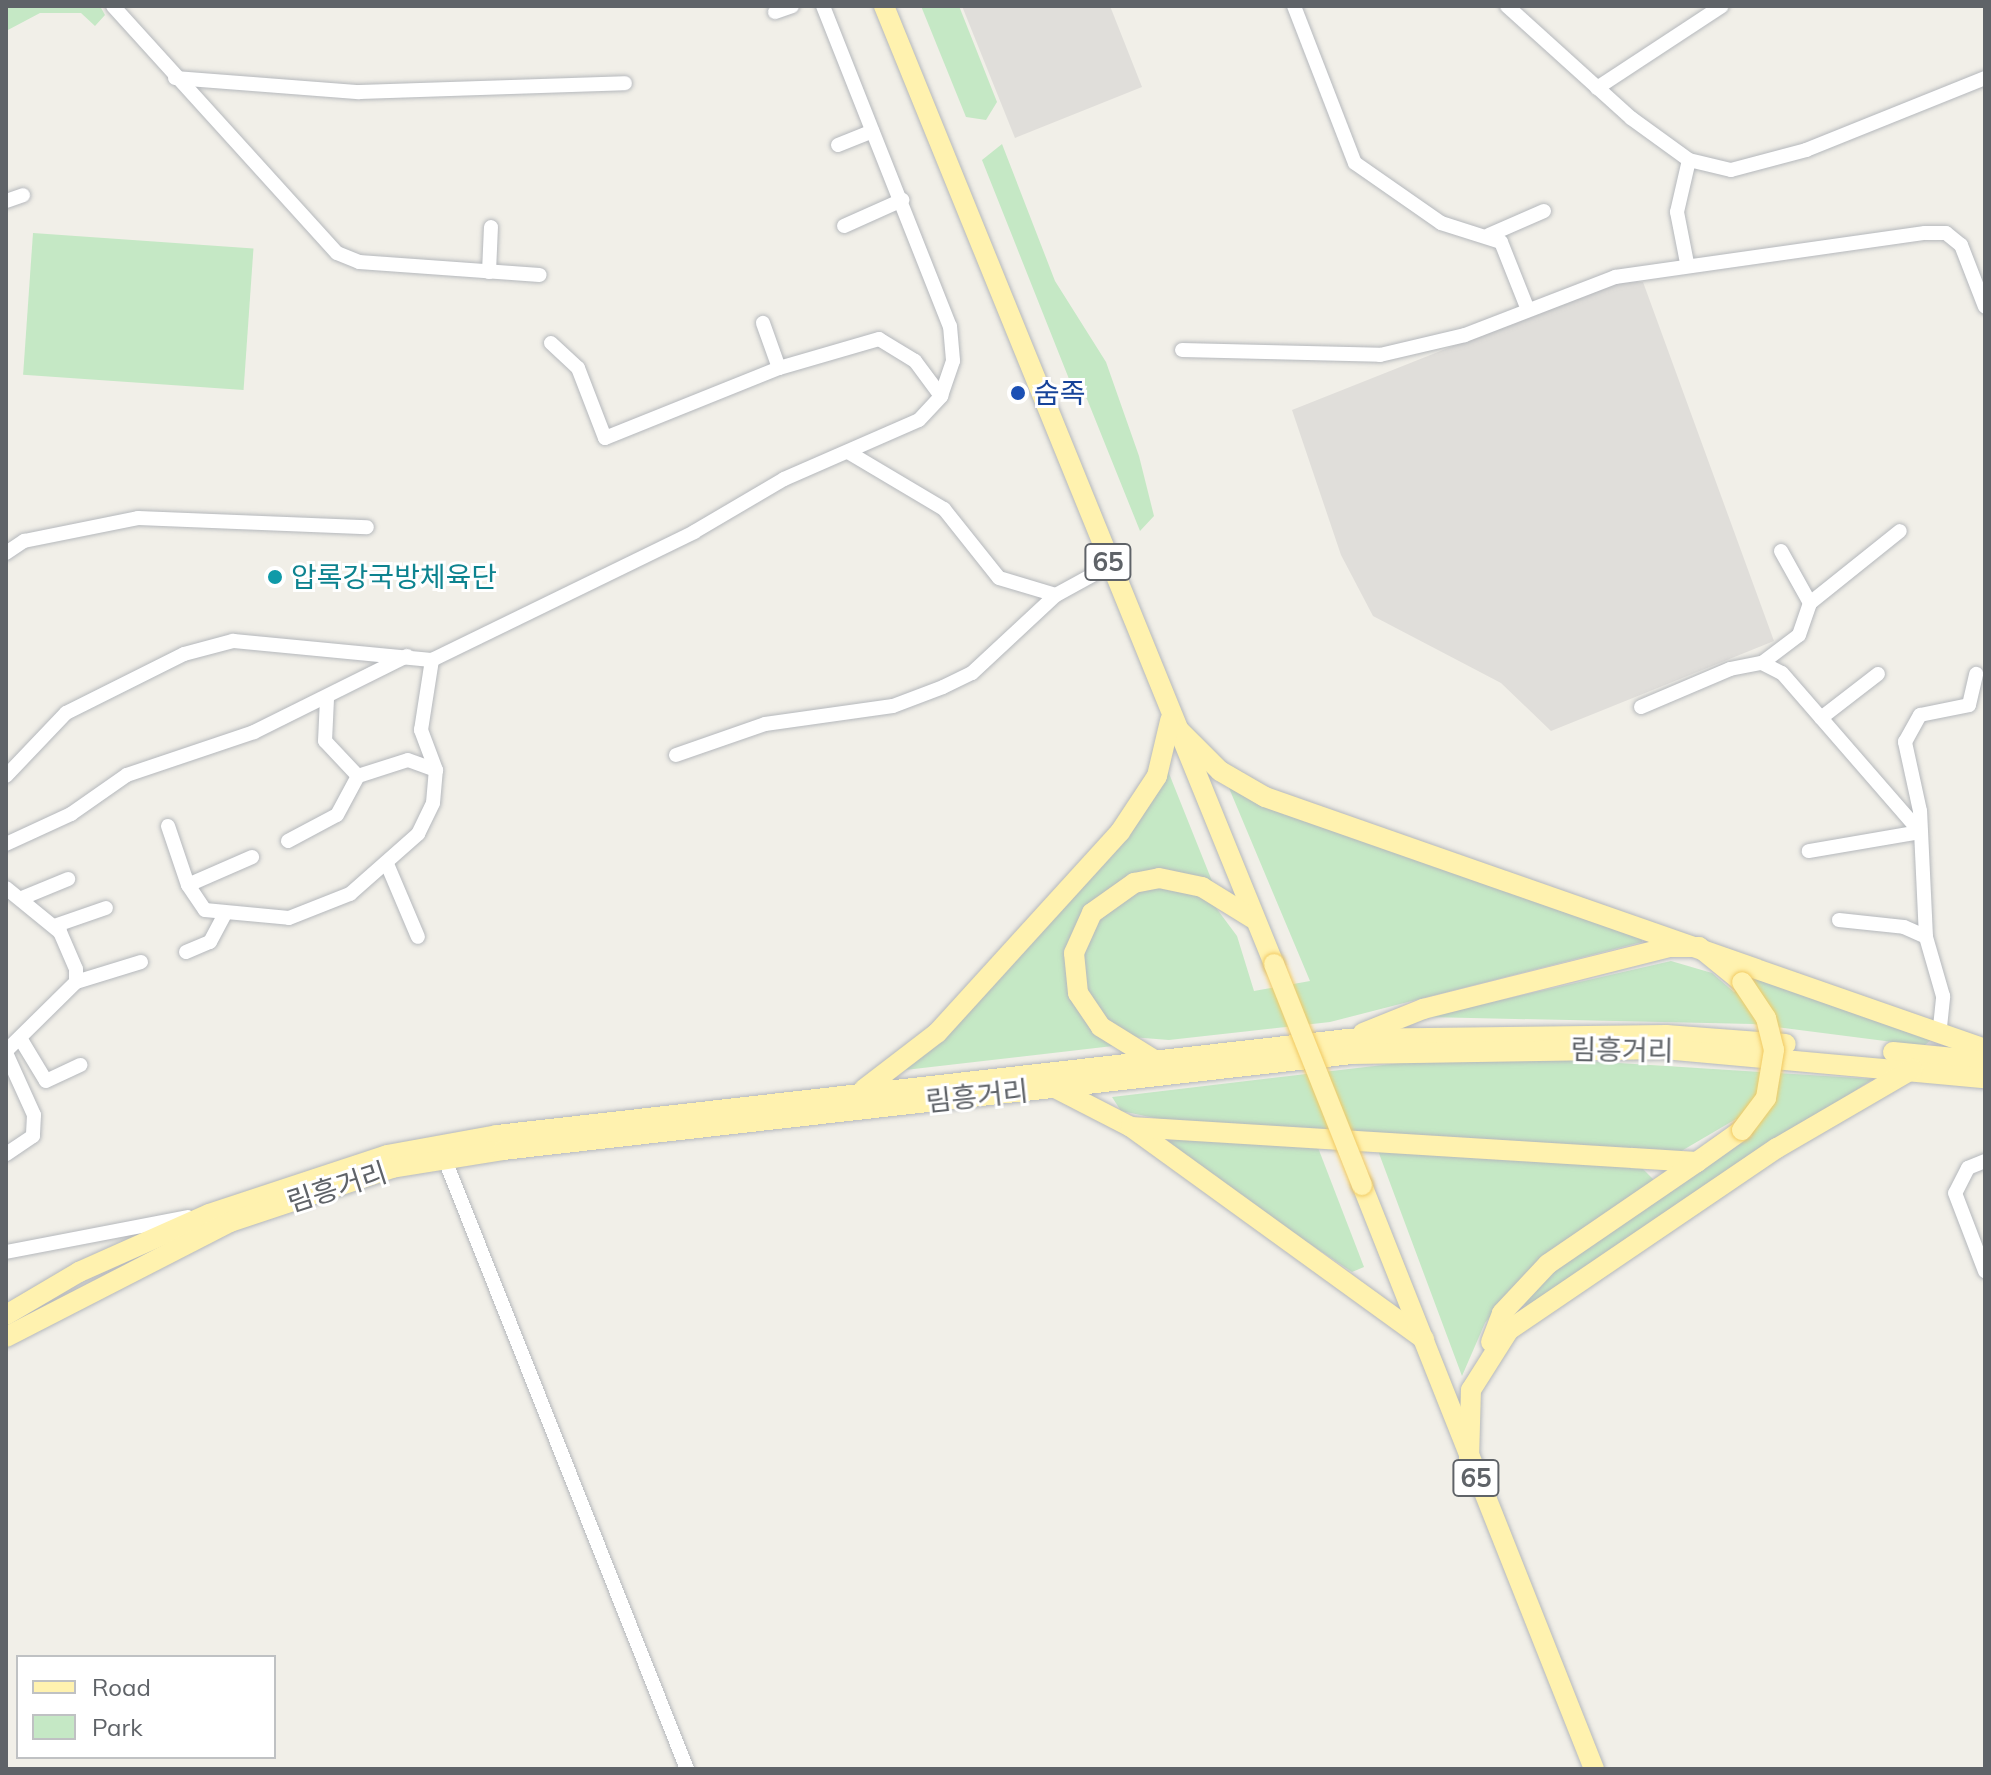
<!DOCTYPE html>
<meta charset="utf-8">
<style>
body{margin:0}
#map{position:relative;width:1991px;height:1775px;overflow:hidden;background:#f1efe8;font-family:Mulish,"Noto Sans KR",sans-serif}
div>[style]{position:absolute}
.industrial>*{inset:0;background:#e0deda}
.green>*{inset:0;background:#c5e8c5;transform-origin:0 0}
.roads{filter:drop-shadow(0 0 2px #b5b8bc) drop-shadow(0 0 2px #b5b8bc)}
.street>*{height:14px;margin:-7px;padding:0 7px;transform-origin:7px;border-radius:7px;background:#fff}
.primary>*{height:20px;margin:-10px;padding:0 10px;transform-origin:10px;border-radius:10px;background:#fff2af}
.bridges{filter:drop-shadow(0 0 2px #f2c960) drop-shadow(0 0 2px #f2c960)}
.primary-bridge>*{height:20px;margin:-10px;padding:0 10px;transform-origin:10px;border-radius:10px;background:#fff2af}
.dots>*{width:22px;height:22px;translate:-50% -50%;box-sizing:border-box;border:4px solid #fff;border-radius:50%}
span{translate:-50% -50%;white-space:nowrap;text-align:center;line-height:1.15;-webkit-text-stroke:6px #fff;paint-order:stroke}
.shield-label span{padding:2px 6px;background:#fff;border:2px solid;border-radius:6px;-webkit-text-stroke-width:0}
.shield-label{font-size:26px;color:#5f6368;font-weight:700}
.transit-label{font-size:28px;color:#164399}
.left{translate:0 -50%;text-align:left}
.culture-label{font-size:28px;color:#0d838f}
.street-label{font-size:28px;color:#5f6368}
.frame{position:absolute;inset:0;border:8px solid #5f6368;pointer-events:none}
.legend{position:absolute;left:16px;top:1655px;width:260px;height:104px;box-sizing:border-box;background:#fff;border:2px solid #bfc1c3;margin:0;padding:10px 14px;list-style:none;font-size:24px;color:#5f6368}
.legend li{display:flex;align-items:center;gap:16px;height:40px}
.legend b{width:40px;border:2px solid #bfc1c3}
</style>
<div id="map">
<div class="industrial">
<i style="clip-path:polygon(962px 6px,1110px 6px,1142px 87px,1015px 138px)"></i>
<i style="clip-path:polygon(1619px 280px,1643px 282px,1774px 641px,1551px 731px,1501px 683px,1373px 616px,1341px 555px,1292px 410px)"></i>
</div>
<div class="green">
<i style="clip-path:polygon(6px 6px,100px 6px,105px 15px,95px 26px,81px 13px,40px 13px,6px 31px)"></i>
<i style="clip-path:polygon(921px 6px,959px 6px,997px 102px,986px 120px,966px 117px)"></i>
<i style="clip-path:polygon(1002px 144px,1055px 281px,1106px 362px,1139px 456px,1154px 516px,1140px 531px,1087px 399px,1073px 389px,982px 160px)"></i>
<i style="left:33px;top:233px;width:221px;height:142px;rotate:4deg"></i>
<i style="clip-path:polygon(1166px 766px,1214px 886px,1121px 880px,1083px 912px,1068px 960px,1113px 1046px,905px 1070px,940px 1038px)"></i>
<i style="clip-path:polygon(1229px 788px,1642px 938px,1642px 942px,1330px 1022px,1169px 1040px,1131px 1037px,1108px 1022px,1084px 986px,1082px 960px,1095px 919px,1130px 891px,1173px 884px,1211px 901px,1237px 936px,1254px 991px,1310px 981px)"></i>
<i style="clip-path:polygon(1671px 961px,1712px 973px,1734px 992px,1752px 978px,1933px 1038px,1924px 1046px,1753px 1024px,1427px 1017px)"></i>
<i style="clip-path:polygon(1572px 1060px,1873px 1079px,1527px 1306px,1520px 1303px,1566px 1259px,1752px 1136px,1736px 1119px,1678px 1153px,1184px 1124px,1121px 1111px,1112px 1097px,1400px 1063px)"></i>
<i style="clip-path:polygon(1167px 1137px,1317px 1145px,1364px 1267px,1352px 1272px,1171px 1151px)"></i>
<i style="clip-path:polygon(1377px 1148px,1641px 1167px,1654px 1180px,1524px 1275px,1485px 1323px,1462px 1376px)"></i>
</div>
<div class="roads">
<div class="street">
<i style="left:113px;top:6px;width:333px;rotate:47.8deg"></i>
<i style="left:337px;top:253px;width:24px;rotate:22deg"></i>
<i style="left:359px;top:262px;width:181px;rotate:4.1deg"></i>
<i style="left:823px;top:6px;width:344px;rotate:68.4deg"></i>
<i style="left:950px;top:326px;width:35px;rotate:85deg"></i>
<i style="left:953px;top:361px;width:37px;rotate:109deg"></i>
<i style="left:1294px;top:6px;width:168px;rotate:68.8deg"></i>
<i style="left:1355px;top:163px;width:105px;rotate:34.9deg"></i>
<i style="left:1441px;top:223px;width:63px;rotate:17.6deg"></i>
<i style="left:1501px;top:242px;width:73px;rotate:68.3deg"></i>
<i style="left:1507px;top:6px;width:167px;rotate:42.1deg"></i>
<i style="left:1631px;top:118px;width:72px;rotate:35.9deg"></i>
<i style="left:1689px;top:160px;width:43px;rotate:13.4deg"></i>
<i style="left:1731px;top:170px;width:78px;rotate:-14.9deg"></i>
<i style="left:1806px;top:150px;width:193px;rotate:-21.9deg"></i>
<i style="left:775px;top:12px;width:18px;rotate:-19deg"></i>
<i style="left:175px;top:78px;width:185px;rotate:4.4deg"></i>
<i style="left:359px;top:92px;width:266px;rotate:-1.9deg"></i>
<i style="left:1597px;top:88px;width:149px;rotate:-33.3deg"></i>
<i style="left:838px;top:145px;width:37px;rotate:-22deg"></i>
<i style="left:6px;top:201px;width:18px;rotate:-19deg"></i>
<i style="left:844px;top:226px;width:64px;rotate:-24.1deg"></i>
<i style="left:1489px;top:235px;width:60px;rotate:-23.6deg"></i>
<i style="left:1687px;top:263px;width:52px;rotate:-101.1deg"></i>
<i style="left:1677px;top:212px;width:53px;rotate:-77deg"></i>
<i style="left:489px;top:272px;width:45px;rotate:-87.5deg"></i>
<i style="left:551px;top:343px;width:37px;rotate:43deg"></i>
<i style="left:578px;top:368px;width:75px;rotate:68.9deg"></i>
<i style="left:605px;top:438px;width:188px;rotate:-21.9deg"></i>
<i style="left:1182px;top:350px;width:198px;rotate:1.4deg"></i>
<i style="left:1380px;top:355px;width:87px;rotate:-13.2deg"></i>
<i style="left:1465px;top:335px;width:161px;rotate:-21.1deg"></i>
<i style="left:1615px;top:277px;width:313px;rotate:-8.1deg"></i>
<i style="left:1925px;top:233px;width:21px"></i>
<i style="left:1946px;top:233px;width:19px;rotate:39deg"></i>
<i style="left:1961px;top:245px;width:66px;rotate:68.8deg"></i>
<i style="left:848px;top:452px;width:112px;rotate:30.7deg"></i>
<i style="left:944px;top:509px;width:88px;rotate:51.4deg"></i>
<i style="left:999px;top:578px;width:59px;rotate:16.6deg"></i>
<i style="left:1781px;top:551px;width:60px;rotate:60.9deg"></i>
<i style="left:6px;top:553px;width:22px;rotate:-34deg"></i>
<i style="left:24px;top:541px;width:116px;rotate:-11.4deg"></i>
<i style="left:138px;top:518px;width:229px;rotate:2.3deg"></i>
<i style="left:1762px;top:663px;width:46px;rotate:-37.1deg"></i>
<i style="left:1799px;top:635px;width:34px;rotate:-71deg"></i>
<i style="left:1810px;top:603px;width:115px;rotate:-38.7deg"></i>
<i style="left:327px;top:699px;width:42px;rotate:92.7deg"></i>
<i style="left:325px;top:741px;width:48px;rotate:46.7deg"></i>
<i style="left:1641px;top:707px;width:97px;rotate:-23.1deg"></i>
<i style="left:1730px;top:669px;width:33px;rotate:-11deg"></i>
<i style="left:1762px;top:663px;width:22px;rotate:27deg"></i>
<i style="left:1782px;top:673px;width:211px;rotate:49deg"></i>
<i style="left:1920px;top:832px;width:113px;rotate:170.3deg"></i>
<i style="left:1821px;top:718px;width:72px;rotate:-37.7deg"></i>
<i style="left:676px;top:755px;width:94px;rotate:-19.2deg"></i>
<i style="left:765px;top:724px;width:129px;rotate:-8deg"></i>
<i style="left:893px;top:706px;width:53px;rotate:-20.8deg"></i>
<i style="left:943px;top:687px;width:32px;rotate:-26deg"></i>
<i style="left:972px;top:673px;width:115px;rotate:-42.9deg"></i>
<i style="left:1056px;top:595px;width:60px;rotate:-28.7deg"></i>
<i style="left:6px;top:776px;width:87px;rotate:-46.4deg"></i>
<i style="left:66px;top:713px;width:132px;rotate:-26.6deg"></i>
<i style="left:184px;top:654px;width:51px;rotate:-14.9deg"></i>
<i style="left:233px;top:641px;width:200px;rotate:5.5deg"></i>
<i style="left:432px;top:660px;width:292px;rotate:-26deg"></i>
<i style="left:694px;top:532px;width:104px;rotate:-30.5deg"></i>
<i style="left:784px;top:479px;width:147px;rotate:-23.6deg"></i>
<i style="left:919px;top:420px;width:33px;rotate:-47deg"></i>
<i style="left:941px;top:396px;width:44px;rotate:-126.6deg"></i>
<i style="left:915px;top:361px;width:42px;rotate:-148.6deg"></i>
<i style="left:879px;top:339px;width:104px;rotate:163.8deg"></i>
<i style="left:779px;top:368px;width:48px;rotate:-109.6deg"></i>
<i style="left:168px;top:826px;width:62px;rotate:71.3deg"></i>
<i style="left:188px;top:885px;width:30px;rotate:56deg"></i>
<i style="left:205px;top:910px;width:84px;rotate:5.4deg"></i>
<i style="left:289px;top:918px;width:66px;rotate:-21.5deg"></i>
<i style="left:350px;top:894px;width:91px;rotate:-41.4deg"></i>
<i style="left:418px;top:834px;width:34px;rotate:-64deg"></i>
<i style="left:433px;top:803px;width:33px;rotate:-85deg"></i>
<i style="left:436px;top:770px;width:43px;rotate:-110.6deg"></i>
<i style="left:421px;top:730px;width:71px;rotate:-81.1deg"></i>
<i style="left:288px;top:841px;width:55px;rotate:-28deg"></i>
<i style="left:337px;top:815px;width:44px;rotate:-61.7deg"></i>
<i style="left:358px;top:776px;width:52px;rotate:-17.7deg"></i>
<i style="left:408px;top:760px;width:30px;rotate:20deg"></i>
<i style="left:6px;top:844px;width:72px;rotate:-24.8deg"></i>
<i style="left:71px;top:814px;width:68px;rotate:-34.9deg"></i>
<i style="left:127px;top:775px;width:134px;rotate:-18.7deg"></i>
<i style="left:254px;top:732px;width:171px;rotate:-26.4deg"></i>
<i style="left:387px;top:864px;width:79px;rotate:67deg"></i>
<i style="left:188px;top:885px;width:70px;rotate:-23.6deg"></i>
<i style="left:6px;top:888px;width:70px;rotate:39.2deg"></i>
<i style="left:60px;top:932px;width:40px;rotate:66.6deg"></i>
<i style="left:76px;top:969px;width:13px;rotate:90deg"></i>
<i style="left:76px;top:982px;width:98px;rotate:135.4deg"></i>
<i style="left:22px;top:898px;width:50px;rotate:-22.4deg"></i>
<i style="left:1839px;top:920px;width:65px;rotate:6.1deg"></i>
<i style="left:1904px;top:927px;width:24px;rotate:24deg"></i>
<i style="left:54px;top:926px;width:55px;rotate:-19.1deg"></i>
<i style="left:186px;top:952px;width:26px;rotate:-23deg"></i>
<i style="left:210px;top:942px;width:32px;rotate:-62deg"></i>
<i style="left:76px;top:982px;width:68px;rotate:-17.1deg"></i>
<i style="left:1940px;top:1027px;width:31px;rotate:-84deg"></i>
<i style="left:1943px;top:996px;width:61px;rotate:-106.1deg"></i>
<i style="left:1926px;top:937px;width:126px;rotate:-92.7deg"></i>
<i style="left:1920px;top:811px;width:71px;rotate:-102.3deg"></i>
<i style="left:1905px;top:742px;width:31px;rotate:-61deg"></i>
<i style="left:1920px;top:715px;width:50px;rotate:-11.5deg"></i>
<i style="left:1969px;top:705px;width:32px;rotate:-77deg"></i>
<i style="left:20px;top:1038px;width:50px;rotate:58.8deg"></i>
<i style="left:46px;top:1081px;width:38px;rotate:-25deg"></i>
<i style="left:6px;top:1053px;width:68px;rotate:65.7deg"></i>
<i style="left:34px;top:1115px;width:21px;rotate:93deg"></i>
<i style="left:33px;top:1136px;width:32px;rotate:146deg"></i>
<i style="left:445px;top:1160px;width:655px;rotate:68.33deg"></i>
<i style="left:1985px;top:1161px;width:18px;rotate:158deg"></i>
<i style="left:1968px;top:1168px;width:28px;rotate:117deg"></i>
<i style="left:1955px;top:1193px;width:84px;rotate:69deg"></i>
<i style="left:6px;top:1252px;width:185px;rotate:-10.9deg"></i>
</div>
<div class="primary">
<i style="left:884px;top:6px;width:1034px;rotate:67.85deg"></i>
<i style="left:1179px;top:730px;width:58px;rotate:45deg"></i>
<i style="left:1220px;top:771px;width:52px;rotate:30deg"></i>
<i style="left:1265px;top:797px;width:763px;rotate:19.29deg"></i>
<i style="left:1363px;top:1033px;width:65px;rotate:-21.8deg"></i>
<i style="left:1423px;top:1009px;width:254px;rotate:-14.1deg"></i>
<i style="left:1669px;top:947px;width:30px"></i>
<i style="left:1699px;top:947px;width:55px;rotate:39.1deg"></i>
<i style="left:1893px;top:1052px;width:92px;rotate:5.6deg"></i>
<i style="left:1156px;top:1061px;width:65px;rotate:-148.3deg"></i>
<i style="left:1101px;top:1027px;width:41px;rotate:-124.1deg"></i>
<i style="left:1078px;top:993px;width:40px;rotate:-95.7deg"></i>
<i style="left:1074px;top:953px;width:44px;rotate:-65.8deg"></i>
<i style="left:1092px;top:913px;width:52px;rotate:-35.5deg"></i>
<i style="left:1134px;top:883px;width:25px;rotate:-11deg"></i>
<i style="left:1159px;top:878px;width:44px;rotate:11.8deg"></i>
<i style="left:1202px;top:887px;width:59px;rotate:31.8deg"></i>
<i style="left:1055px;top:1088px;width:85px;rotate:27.2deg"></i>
<i style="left:1131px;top:1127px;width:362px;rotate:35.9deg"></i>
<i style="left:864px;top:1089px;width:92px;rotate:-37.5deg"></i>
<i style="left:937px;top:1033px;width:272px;rotate:-47.7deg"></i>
<i style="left:1120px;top:832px;width:67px;rotate:-56.5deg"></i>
<i style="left:1157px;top:776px;width:57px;rotate:-76.7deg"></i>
<i style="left:1131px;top:1127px;width:567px;rotate:3.54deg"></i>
<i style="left:1697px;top:1162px;width:55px;rotate:-35.4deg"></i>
<i style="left:1362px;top:1185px;width:628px;rotate:68.33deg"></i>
<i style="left:6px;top:1315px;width:85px;rotate:-30.5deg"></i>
<i style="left:79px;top:1272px;width:142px;rotate:-24deg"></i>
<i style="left:209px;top:1214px;width:188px;rotate:-18.3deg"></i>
<i style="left:387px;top:1155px;width:112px;rotate:-10.3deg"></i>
<i style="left:497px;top:1135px;width:856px;rotate:-6.44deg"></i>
<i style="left:1348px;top:1039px;width:318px;rotate:-0.7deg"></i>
<i style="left:1666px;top:1035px;width:120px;rotate:4.3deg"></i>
<i style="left:6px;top:1337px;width:252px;rotate:-27.2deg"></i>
<i style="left:230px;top:1222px;width:171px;rotate:-18.4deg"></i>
<i style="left:392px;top:1168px;width:112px;rotate:-9.2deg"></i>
<i style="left:503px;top:1150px;width:854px;rotate:-6.45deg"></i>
<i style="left:1352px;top:1054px;width:312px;rotate:-0.9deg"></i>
<i style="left:1664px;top:1049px;width:322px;rotate:5.2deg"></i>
<i style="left:1491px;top:1342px;width:31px;rotate:-69deg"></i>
<i style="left:1502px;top:1313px;width:67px;rotate:-46.8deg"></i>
<i style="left:1548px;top:1264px;width:181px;rotate:-34.4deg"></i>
<i style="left:1469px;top:1460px;width:70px;rotate:-88.4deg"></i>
<i style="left:1471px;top:1390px;width:71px;rotate:-57.7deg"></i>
<i style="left:1509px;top:1330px;width:324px;rotate:-34.2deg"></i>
<i style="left:1777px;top:1148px;width:157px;rotate:-30.2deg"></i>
</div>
</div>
<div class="bridges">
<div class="primary-bridge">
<i style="left:1274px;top:964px;width:238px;rotate:68.3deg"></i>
<i style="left:1742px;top:1130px;width:40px;rotate:-53deg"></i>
<i style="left:1766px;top:1098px;width:49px;rotate:-80.5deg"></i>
<i style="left:1774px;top:1050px;width:33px;rotate:-104deg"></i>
<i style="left:1766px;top:1018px;width:43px;rotate:-123.7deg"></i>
</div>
</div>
<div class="dots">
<i style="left:1018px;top:393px;background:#1a4fb4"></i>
<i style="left:275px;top:577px;background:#0f9aa8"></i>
</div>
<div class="shield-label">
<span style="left:1108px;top:562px">65</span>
<span style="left:1476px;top:1478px">65</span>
</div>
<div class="transit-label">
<span class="left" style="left:1034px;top:393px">숨족</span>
</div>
<div class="culture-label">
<span class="left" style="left:291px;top:577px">압록강국방체육단</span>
</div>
<div class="street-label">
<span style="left:1622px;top:1050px;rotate:1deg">림흥거리</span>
<span style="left:977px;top:1096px;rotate:-6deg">림흥거리</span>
<span style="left:337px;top:1187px;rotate:-18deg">림흥거리</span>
</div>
<div class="frame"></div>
<ul class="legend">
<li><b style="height:10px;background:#fff2af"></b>Road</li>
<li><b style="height:22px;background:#c5e8c5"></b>Park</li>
</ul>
</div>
